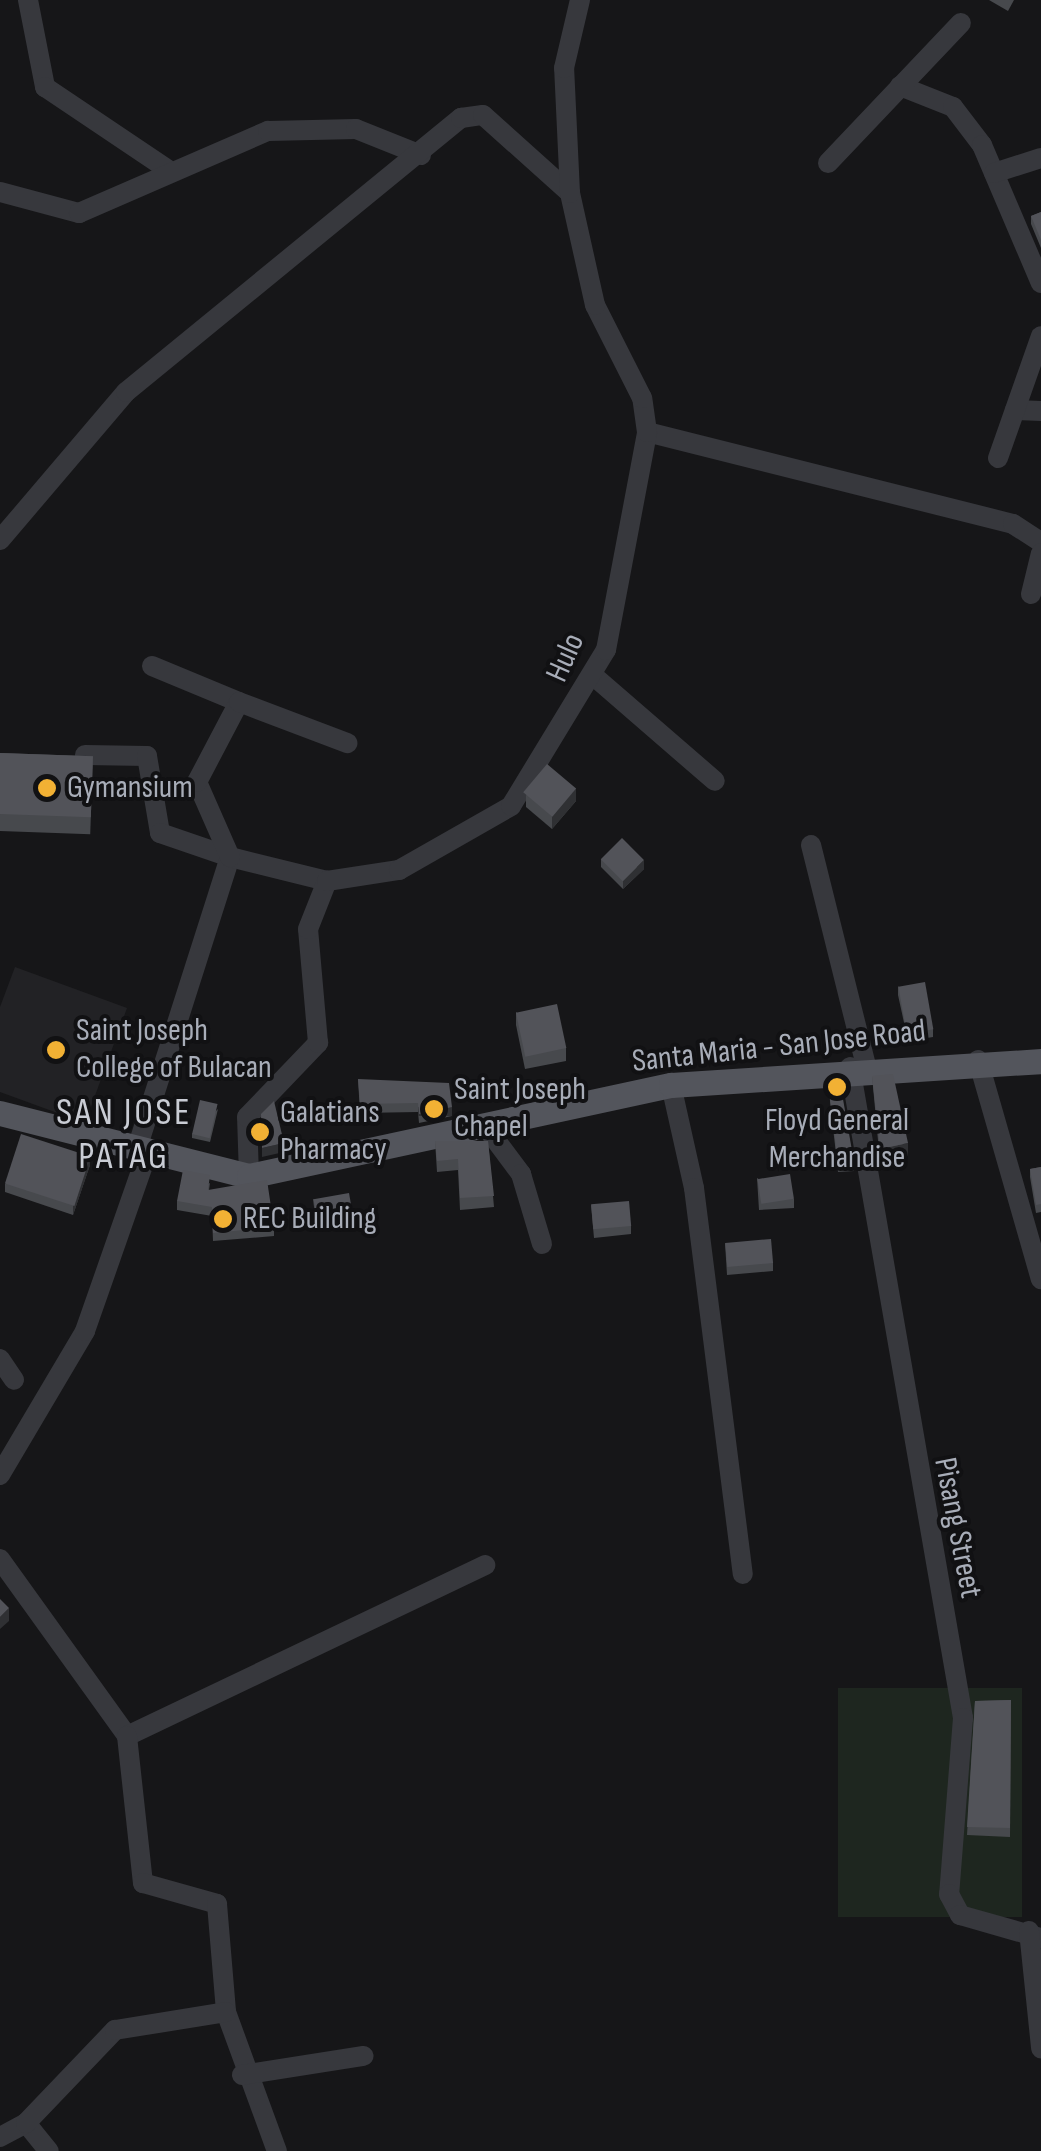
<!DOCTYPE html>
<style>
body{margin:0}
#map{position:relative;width:1041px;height:2151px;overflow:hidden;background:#161618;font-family:"Sofia Sans Condensed",sans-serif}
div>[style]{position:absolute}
.built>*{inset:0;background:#222225}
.green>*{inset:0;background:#1e261f;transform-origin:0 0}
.minor>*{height:20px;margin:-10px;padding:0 10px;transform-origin:10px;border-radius:10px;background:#37383d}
.major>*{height:25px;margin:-12.5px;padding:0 12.5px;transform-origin:12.5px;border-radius:12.5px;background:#53555c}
.wall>*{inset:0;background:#47494d;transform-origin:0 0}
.shaded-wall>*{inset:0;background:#2f3033;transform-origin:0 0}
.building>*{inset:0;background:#525359;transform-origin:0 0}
.dots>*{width:28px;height:28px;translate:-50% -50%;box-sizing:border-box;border:5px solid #111113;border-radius:50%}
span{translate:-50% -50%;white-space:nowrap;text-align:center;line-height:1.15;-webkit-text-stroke:8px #111113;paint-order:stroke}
.street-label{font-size:32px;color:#a8adb8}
.poi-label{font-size:32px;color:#a8adb8}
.left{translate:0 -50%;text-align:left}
.quarter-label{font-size:38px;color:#c9ccd4;letter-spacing:2.5px}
</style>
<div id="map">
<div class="built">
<i style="clip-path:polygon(15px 967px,127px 1008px,85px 1123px,0 1092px,0 1007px)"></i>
</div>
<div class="green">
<i style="left:838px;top:1688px;width:184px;height:229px"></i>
</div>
<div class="minor">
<i style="left:28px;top:0;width:89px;rotate:78.9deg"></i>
<i style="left:45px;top:87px;width:147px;rotate:33.9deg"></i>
<i style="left:900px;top:86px;width:57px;rotate:21.6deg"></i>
<i style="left:953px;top:107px;width:48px;rotate:52.7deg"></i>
<i style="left:982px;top:145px;width:150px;rotate:66.9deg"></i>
<i style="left:828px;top:163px;width:193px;rotate:-46.5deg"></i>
<i style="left:994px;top:173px;width:49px;rotate:-17.7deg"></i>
<i style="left:0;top:192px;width:82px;rotate:14.9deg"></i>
<i style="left:79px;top:213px;width:206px;rotate:-23.5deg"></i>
<i style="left:268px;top:131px;width:88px;rotate:-1.3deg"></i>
<i style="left:356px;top:129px;width:70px;rotate:21.8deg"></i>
<i style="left:1015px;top:410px;width:26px;rotate:2deg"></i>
<i style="left:647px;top:432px;width:377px;rotate:14.1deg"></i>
<i style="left:1013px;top:524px;width:33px;rotate:33deg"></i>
<i style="left:998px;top:458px;width:129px;rotate:-70.6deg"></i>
<i style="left:0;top:540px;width:194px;rotate:-49.6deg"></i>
<i style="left:126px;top:392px;width:433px;rotate:-39.3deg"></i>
<i style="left:461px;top:118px;width:22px;rotate:-8deg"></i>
<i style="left:483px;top:115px;width:117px;rotate:41.9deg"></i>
<i style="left:1031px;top:594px;width:42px;rotate:-76.3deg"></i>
<i style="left:152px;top:666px;width:94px;rotate:22.5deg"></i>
<i style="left:596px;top:678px;width:157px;rotate:40.9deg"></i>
<i style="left:85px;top:755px;width:62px;rotate:0.9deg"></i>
<i style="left:147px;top:756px;width:78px;rotate:80.4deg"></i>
<i style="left:160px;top:833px;width:74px;rotate:18.9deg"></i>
<i style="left:230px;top:857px;width:309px;rotate:107.7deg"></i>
<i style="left:811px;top:845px;width:228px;rotate:76deg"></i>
<i style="left:327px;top:881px;width:100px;rotate:-166.1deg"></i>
<i style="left:230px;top:857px;width:82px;rotate:-113.7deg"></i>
<i style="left:197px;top:782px;width:90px;rotate:-62.3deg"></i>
<i style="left:239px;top:702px;width:116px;rotate:20.8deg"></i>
<i style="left:978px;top:1060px;width:228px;rotate:74deg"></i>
<i style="left:850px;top:1067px;width:661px;rotate:80.15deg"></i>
<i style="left:963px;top:1718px;width:177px;rotate:94.5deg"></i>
<i style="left:949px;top:1894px;width:24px;rotate:62deg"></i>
<i style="left:960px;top:1915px;width:84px;rotate:15.9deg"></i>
<i style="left:671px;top:1085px;width:106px;rotate:77.4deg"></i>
<i style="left:694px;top:1188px;width:389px;rotate:82.8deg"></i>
<i style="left:489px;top:1131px;width:54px;rotate:53.3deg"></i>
<i style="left:521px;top:1174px;width:73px;rotate:73.3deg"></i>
<i style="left:249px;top:1176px;width:59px;rotate:-91.9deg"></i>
<i style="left:247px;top:1117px;width:103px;rotate:-46.2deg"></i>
<i style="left:318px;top:1043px;width:114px;rotate:-95deg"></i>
<i style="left:308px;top:929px;width:52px;rotate:-68.4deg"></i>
<i style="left:327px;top:881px;width:73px;rotate:-8.7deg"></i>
<i style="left:399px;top:870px;width:129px;rotate:-29.7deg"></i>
<i style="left:511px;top:806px;width:183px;rotate:-58.7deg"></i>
<i style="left:606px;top:650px;width:222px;rotate:-79.3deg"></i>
<i style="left:647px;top:432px;width:34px;rotate:-98deg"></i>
<i style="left:642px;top:398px;width:104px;rotate:-116.8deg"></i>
<i style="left:595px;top:305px;width:115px;rotate:-102.6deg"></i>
<i style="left:570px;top:193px;width:125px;rotate:-92.7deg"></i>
<i style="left:564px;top:68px;width:70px;rotate:-76.8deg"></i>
<i style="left:0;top:1359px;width:25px;rotate:56deg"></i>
<i style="left:0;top:1475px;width:167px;rotate:-59.4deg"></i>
<i style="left:85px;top:1331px;width:188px;rotate:-70.7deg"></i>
<i style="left:0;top:1559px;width:218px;rotate:54.3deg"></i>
<i style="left:127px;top:1736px;width:397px;rotate:-25.5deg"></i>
<i style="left:127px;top:1736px;width:148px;rotate:83.8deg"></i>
<i style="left:143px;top:1883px;width:77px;rotate:15.8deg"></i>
<i style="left:217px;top:1904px;width:108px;rotate:85.2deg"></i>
<i style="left:226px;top:2012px;width:148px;rotate:69.9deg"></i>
<i style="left:1029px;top:1931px;width:118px;rotate:84.1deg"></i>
<i style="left:242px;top:2075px;width:123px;rotate:-8.9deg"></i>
<i style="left:26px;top:2123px;width:36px;rotate:51deg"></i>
<i style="left:0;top:2137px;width:30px;rotate:-28deg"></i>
<i style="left:26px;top:2123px;width:129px;rotate:-46.3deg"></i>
<i style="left:115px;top:2030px;width:112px;rotate:-9.2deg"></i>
</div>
<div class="major">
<i style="left:0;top:1113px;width:257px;rotate:14.2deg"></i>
<i style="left:249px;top:1176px;width:432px;rotate:-12.2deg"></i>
<i style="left:671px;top:1085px;width:371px;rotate:-3.7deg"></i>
</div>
<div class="wall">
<i style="clip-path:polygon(989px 0,1014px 0,1008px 11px)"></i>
<i style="clip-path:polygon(1041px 212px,1041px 248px,1031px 224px,1031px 216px)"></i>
<i style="left:0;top:753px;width:93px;height:78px;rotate:2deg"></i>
<i style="clip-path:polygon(526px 795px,576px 801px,552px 829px,526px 807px)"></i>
<i style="clip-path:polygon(601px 859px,644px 869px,623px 889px,601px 867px)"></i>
<i style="clip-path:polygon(898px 986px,933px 1029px,933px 1037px,908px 1041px,898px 995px)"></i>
<i style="clip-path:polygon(516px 1012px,566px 1048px,566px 1061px,525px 1069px,516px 1025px)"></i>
<i style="clip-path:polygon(872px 1076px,908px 1156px,880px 1162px)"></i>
<i style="clip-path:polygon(358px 1079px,452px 1116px,419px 1123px,418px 1112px,360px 1113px)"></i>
<i style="clip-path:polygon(828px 1083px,854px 1162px,854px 1171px,838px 1172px)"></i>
<i style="clip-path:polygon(218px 1109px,210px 1142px,192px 1138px,192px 1134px)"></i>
<i style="clip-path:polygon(435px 1141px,488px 1141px,494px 1207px,460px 1210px,458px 1170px,437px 1172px)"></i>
<i style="clip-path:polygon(90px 1165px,73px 1215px,5px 1192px,5px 1184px)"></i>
<i style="clip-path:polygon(1041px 1167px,1041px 1212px,1036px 1213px,1030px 1177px,1030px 1169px)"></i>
<i style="clip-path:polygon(757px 1178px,794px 1199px,794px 1208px,759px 1210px)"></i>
<i style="clip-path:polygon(210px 1183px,209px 1190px,274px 1227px,274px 1236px,213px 1241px,212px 1216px,177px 1210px,177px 1201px)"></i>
<i style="clip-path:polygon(313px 1199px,353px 1216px,353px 1225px,317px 1230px)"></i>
<i style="clip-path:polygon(591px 1205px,631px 1226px,631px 1234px,594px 1238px)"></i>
<i style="clip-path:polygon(725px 1243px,773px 1263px,773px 1271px,727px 1275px)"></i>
<i style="clip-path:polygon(1011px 1700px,1010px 1837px,967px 1835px,975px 1701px)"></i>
</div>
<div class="shaded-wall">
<i style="clip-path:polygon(576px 788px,576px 801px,552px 829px,552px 816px)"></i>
<i style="clip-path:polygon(644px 860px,644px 869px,623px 889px,623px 881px)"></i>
<i style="left:452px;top:1107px;width:9px;height:34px;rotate:90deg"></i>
<i style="clip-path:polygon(284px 1143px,284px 1152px,262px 1157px,262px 1148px)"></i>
<i style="clip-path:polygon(908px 1143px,908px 1156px,880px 1162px,880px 1149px)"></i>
<i style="clip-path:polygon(90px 1157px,90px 1165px,73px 1215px,73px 1206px)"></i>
<i style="clip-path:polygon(9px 1608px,9px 1621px,0 1629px,0 1617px)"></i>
</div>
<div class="building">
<i style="clip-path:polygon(1041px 212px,1041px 240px,1031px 216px)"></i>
<i style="left:0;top:753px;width:93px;height:61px;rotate:2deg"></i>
<i style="left:547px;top:764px;width:38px;height:37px;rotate:40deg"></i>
<i style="left:622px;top:838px;width:31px;height:30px;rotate:45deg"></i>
<i style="left:925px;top:982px;width:48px;height:27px;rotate:80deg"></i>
<i style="left:557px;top:1004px;width:45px;height:42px;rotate:78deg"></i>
<i style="clip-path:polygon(893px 1074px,908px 1143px,880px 1149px,872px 1076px)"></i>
<i style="clip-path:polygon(358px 1079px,449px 1083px,452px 1107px,419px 1114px,418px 1103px,360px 1104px)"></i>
<i style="clip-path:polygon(840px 1082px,854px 1162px,838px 1164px,828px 1083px)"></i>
<i style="left:200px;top:1100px;width:18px;height:35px;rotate:13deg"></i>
<i style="clip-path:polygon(274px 1101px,284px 1143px,262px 1148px,261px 1114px)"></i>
<i style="left:21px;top:1134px;width:73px;height:52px;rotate:18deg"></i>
<i style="clip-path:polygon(435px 1141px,488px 1141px,494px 1196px,460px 1198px,458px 1159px,437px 1161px)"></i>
<i style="clip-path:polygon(1041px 1167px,1041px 1204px,1036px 1205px,1030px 1169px)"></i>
<i style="clip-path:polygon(183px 1170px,210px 1175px,208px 1190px,267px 1180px,274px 1227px,213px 1233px,212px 1207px,177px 1201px)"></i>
<i style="left:790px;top:1174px;width:25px;height:33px;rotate:81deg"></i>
<i style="left:349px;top:1193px;width:23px;height:36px;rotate:80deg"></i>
<i style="left:629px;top:1201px;width:25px;height:38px;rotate:85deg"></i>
<i style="left:771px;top:1239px;width:24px;height:46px;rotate:85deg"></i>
<i style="clip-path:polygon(0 1599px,9px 1608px,0 1617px)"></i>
<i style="clip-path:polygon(1011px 1700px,1010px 1828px,967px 1827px,975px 1701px)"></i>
</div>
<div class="dots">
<i style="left:47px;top:788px;background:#f2b134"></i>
<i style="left:56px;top:1050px;background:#f2b134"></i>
<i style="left:837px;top:1087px;background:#f2b134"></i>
<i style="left:434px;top:1109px;background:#f2b134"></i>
<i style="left:260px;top:1132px;background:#f2b134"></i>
<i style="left:223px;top:1219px;background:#f2b134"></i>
</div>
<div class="street-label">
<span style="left:566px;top:658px;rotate:-66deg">Hulo</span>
<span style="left:779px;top:1047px;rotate:-6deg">Santa Maria - San Jose Road</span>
<span style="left:957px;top:1528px;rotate:79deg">Pisang Street</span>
</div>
<div class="poi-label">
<span class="left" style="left:67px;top:788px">Gymansium</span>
<span class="left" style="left:76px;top:1050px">Saint Joseph<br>College of Bulacan</span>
<span class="left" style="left:454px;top:1109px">Saint Joseph<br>Chapel</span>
<span class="left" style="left:280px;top:1132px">Galatians<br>Pharmacy</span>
<span style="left:837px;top:1140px">Floyd General<br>Merchandise</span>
<span class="left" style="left:243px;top:1219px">REC Building</span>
</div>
<div class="quarter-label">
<span style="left:124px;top:1135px">SAN JOSE<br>PATAG</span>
</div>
</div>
